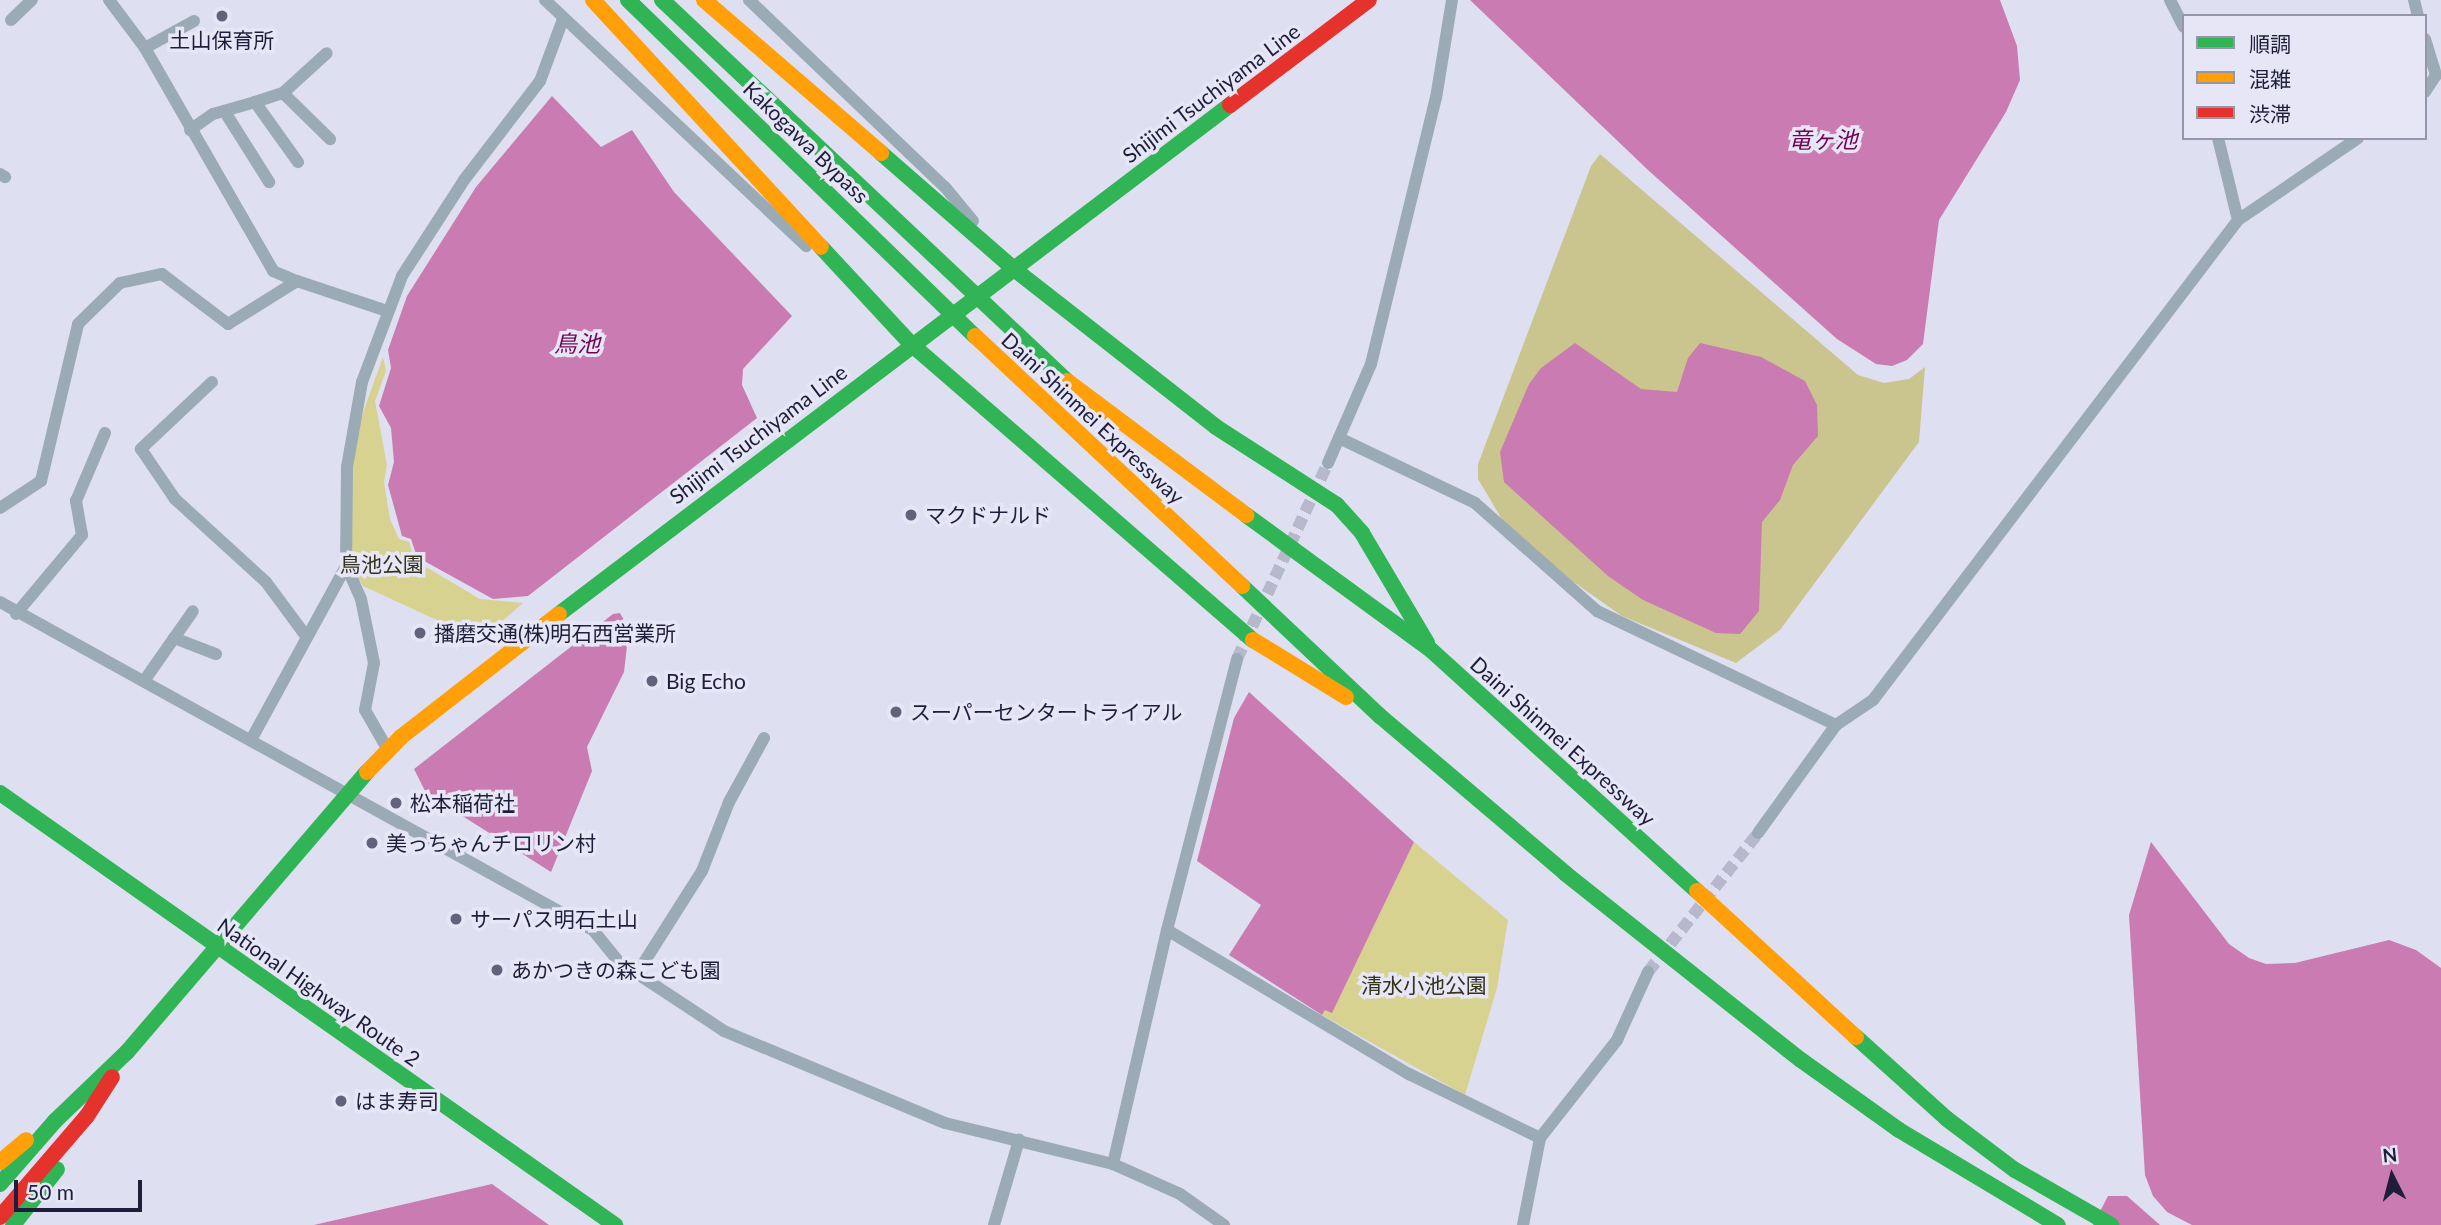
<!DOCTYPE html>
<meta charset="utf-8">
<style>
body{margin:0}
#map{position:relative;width:2441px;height:1225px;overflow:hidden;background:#dedff0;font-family:Lato,"Noto Sans JP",sans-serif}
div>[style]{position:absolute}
.green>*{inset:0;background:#d8d290}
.forest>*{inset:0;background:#cac58f}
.water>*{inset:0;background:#ca7bb2}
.street-tunnel>*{height:12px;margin-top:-6px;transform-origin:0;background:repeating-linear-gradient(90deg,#b8b8cc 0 12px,transparent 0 18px)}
.street>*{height:12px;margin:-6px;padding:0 6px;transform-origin:6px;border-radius:6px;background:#9babb5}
.fast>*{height:16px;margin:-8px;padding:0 8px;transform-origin:8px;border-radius:8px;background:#30b455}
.slow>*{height:16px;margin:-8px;padding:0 8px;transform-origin:8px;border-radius:8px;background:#ff9f0a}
.jam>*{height:16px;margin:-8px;padding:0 8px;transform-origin:8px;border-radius:8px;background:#e5322d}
.dots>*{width:19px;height:19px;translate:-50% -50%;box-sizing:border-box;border:4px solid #e6e6f6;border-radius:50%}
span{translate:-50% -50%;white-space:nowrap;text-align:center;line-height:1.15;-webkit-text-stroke:7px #e6e6f6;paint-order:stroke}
.poi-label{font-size:21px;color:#1f1e3a}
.left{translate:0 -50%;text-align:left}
.street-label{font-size:21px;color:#1f1e3a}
.park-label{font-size:21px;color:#34321a}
.water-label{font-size:23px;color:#720252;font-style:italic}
.legend{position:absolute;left:2182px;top:14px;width:245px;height:126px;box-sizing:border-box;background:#e6e6f6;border:2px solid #9696ab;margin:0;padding:9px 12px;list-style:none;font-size:21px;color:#1f1e3a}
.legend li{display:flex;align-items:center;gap:14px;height:35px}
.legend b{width:35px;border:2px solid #9696ab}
.north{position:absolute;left:2357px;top:1141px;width:70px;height:70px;-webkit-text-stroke:5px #e6e6f6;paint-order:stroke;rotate:354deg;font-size:19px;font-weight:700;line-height:28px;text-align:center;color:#1f1e3a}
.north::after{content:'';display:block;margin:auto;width:24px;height:32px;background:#1f1e3a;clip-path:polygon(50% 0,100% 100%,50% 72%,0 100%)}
.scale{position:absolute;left:14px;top:1180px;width:128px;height:32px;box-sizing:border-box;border:4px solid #1f1e3a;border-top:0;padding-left:9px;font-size:21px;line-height:24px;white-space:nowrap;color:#1f1e3a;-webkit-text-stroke:5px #e6e6f6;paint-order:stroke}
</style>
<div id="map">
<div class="green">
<i style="clip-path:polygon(383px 357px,386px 371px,375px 401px,387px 465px,384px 482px,390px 519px,399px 539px,409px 542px,414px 560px,480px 599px,523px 603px,480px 640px,363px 586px,350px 565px,352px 468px,360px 421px)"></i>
<i style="clip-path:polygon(1414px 842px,1508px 920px,1497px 988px,1465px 1095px,1322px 1015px,1325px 1009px,1332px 1012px)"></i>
</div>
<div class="forest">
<i style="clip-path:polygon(1600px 154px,1858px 375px,1884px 383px,1909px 379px,1925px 367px,1919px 442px,1780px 630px,1736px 663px,1622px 616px,1568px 578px,1503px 521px,1478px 479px,1478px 464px,1591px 166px)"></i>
</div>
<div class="water">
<i style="clip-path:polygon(1470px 0,2000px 0,2017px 46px,2020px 80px,2006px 112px,1939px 220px,1923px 344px,1907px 360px,1892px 366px,1876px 364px,1837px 339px,1648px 170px)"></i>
<i style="clip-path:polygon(552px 96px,601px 147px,632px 130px,674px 192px,792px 316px,743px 369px,742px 385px,757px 418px,528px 596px,493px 599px,417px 557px,411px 539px,402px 536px,388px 485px,394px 462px,391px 428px,379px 406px,391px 368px,388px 350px,407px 296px,476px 187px)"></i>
<i style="clip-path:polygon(1575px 343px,1641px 389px,1677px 392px,1688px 358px,1700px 343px,1761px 357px,1805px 381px,1817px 405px,1818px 436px,1793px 465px,1780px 500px,1762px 522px,1759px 611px,1740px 634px,1716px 633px,1643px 600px,1608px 576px,1504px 482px,1500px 452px,1529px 384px,1541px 368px)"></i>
<i style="clip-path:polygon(620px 613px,629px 629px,624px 672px,587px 747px,592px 771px,551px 872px,426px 793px,414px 769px,613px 614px)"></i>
<i style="clip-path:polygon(1249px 692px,1414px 842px,1332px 1013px,1325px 1010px,1322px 1015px,1229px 955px,1261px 905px,1197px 861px,1234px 718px)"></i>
<i style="clip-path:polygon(2151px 842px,2229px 944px,2249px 958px,2266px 964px,2295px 963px,2389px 940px,2416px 950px,2441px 968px,2441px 1225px,2192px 1225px,2167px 1212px,2153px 1196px,2145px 1175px,2129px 915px)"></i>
<i style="clip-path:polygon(492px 1184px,549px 1225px,314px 1225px)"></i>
<i style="clip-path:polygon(2108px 1196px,2127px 1196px,2160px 1225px,2093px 1225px)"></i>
</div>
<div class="street-tunnel">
<i style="left:1237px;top:659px;width:216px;rotate:-65.1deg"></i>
<i style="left:1648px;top:972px;width:177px;rotate:-51.6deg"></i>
</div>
<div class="street">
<i style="left:109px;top:0;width:60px;rotate:53.1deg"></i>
<i style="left:145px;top:48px;width:257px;rotate:60.1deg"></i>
<i style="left:273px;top:271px;width:26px;rotate:23deg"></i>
<i style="left:545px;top:0;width:359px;rotate:43.3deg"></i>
<i style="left:749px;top:0;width:271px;rotate:43.7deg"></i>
<i style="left:945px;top:187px;width:44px;rotate:50.5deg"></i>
<i style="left:2170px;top:0;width:30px;rotate:63deg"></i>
<i style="left:2414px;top:0;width:16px;rotate:76deg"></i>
<i style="left:11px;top:20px;width:29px;rotate:-44deg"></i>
<i style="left:2425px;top:39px;width:38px;rotate:73deg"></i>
<i style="left:2436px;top:75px;width:20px;rotate:123deg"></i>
<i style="left:145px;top:48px;width:56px;rotate:-28.9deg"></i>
<i style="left:283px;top:93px;width:59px;rotate:-42.3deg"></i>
<i style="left:255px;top:102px;width:29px;rotate:-18deg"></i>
<i style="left:283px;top:93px;width:66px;rotate:44.4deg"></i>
<i style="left:225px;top:112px;width:83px;rotate:57.8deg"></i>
<i style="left:190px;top:130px;width:28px;rotate:-35deg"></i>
<i style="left:213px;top:114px;width:44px;rotate:-15.9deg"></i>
<i style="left:255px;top:102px;width:74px;rotate:54.4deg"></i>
<i style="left:2218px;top:138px;width:84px;rotate:76.3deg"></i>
<i style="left:0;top:174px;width:6px;rotate:31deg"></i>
<i style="left:212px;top:382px;width:98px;rotate:136.7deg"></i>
<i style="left:141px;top:449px;width:60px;rotate:55.8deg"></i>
<i style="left:175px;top:499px;width:123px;rotate:42.4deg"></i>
<i style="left:266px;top:582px;width:67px;rotate:53.5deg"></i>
<i style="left:1339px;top:438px;width:151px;rotate:25.5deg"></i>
<i style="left:1475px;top:503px;width:163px;rotate:41.5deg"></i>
<i style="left:1597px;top:611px;width:265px;rotate:25.5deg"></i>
<i style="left:1328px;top:463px;width:108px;rotate:-66.5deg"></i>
<i style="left:1371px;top:364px;width:274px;rotate:-76.3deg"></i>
<i style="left:1436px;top:98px;width:99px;rotate:-80.7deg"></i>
<i style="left:0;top:508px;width:49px;rotate:-33.4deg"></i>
<i style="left:41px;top:481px;width:161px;rotate:-76.7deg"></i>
<i style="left:78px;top:324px;width:59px;rotate:-44.3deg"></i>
<i style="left:120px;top:283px;width:43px;rotate:-12.1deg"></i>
<i style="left:162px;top:274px;width:83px;rotate:37.1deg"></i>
<i style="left:228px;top:324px;width:81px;rotate:-31.9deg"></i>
<i style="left:297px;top:281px;width:95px;rotate:18.4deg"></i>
<i style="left:0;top:602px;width:678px;rotate:28.95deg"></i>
<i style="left:593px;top:930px;width:40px;rotate:51deg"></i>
<i style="left:618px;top:961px;width:127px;rotate:33.4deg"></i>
<i style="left:724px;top:1031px;width:239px;rotate:22.6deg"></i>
<i style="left:945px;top:1123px;width:173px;rotate:13.7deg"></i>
<i style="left:1113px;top:1164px;width:73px;rotate:24.1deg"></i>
<i style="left:1180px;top:1194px;width:54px;rotate:35.2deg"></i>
<i style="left:16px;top:614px;width:103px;rotate:-50.1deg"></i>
<i style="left:82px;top:535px;width:35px;rotate:-100deg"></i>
<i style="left:76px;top:501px;width:74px;rotate:-66.9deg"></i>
<i style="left:174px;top:638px;width:45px;rotate:20.9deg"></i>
<i style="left:144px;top:681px;width:85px;rotate:-55deg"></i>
<i style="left:252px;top:738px;width:196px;rotate:-61.3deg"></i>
<i style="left:388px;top:750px;width:46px;rotate:-119.9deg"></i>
<i style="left:365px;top:710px;width:48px;rotate:-79.2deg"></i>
<i style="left:374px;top:663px;width:65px;rotate:-101.5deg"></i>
<i style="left:361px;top:599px;width:36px;rotate:-114deg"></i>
<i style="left:346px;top:566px;width:99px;rotate:-89.4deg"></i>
<i style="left:347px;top:467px;width:86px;rotate:-80deg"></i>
<i style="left:362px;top:382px;width:113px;rotate:-69.3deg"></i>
<i style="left:402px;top:276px;width:114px;rotate:-57.1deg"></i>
<i style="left:464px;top:180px;width:125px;rotate:-52.5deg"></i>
<i style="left:540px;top:81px;width:66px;rotate:-69.6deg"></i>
<i style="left:1758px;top:833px;width:133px;rotate:-54.2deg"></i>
<i style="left:1836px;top:725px;width:45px;rotate:-34deg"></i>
<i style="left:1873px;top:700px;width:603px;rotate:-52.75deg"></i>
<i style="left:2238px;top:220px;width:145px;rotate:-34.3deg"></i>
<i style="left:1167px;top:930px;width:282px;rotate:30.8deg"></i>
<i style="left:1409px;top:1074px;width:146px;rotate:26deg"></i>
<i style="left:636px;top:975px;width:123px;rotate:-57.6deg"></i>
<i style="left:702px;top:871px;width:74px;rotate:-68.6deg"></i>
<i style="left:729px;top:802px;width:73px;rotate:-61.3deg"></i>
<i style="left:1113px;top:1164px;width:240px;rotate:-77deg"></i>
<i style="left:1167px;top:930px;width:280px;rotate:-75.5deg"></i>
<i style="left:994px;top:1225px;width:89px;rotate:-73.6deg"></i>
<i style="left:1523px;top:1225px;width:89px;rotate:-78.9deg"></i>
<i style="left:1540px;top:1138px;width:125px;rotate:-51.8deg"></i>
<i style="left:1617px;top:1040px;width:75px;rotate:-65.5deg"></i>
</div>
<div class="fast">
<i style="left:628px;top:0;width:483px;rotate:44.1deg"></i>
<i style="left:662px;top:0;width:556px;rotate:43.25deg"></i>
<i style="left:881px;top:153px;width:176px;rotate:41.1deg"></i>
<i style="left:1014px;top:269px;width:256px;rotate:38deg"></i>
<i style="left:1216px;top:427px;width:144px;rotate:32.8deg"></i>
<i style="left:1337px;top:505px;width:38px;rotate:48deg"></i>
<i style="left:1362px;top:533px;width:128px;rotate:59.4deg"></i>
<i style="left:821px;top:247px;width:132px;rotate:47.1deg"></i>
<i style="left:911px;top:344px;width:452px;rotate:40.9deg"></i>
<i style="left:1246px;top:515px;width:229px;rotate:36.1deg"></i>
<i style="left:1431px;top:650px;width:359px;rotate:42.2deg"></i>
<i style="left:1242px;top:586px;width:190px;rotate:43.3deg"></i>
<i style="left:1380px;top:716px;width:244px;rotate:40.3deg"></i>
<i style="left:1566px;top:874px;width:300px;rotate:38.4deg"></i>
<i style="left:1801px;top:1060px;width:120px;rotate:35.5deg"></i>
<i style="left:1899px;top:1130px;width:185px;rotate:30.9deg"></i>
<i style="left:559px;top:614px;width:842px;rotate:-37.18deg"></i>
<i style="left:0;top:793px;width:752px;rotate:35.09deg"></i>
<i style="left:1856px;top:1037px;width:122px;rotate:42deg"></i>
<i style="left:1947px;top:1119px;width:85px;rotate:36.9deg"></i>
<i style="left:2015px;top:1170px;width:111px;rotate:29.8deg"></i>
<i style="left:0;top:1184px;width:84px;rotate:-48.9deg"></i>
<i style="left:55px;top:1121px;width:100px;rotate:-43.8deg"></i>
<i style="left:127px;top:1052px;width:369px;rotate:-49.4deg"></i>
<i style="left:13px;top:1225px;width:71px;rotate:-51.8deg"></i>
</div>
<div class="slow">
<i style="left:593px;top:0;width:336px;rotate:47.3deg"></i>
<i style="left:704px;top:0;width:234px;rotate:40.8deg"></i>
<i style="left:975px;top:336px;width:366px;rotate:43.1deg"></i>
<i style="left:1067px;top:381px;width:224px;rotate:36.8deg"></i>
<i style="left:1253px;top:640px;width:109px;rotate:31.5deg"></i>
<i style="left:367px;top:772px;width:49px;rotate:-45.8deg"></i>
<i style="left:401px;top:737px;width:200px;rotate:-37.9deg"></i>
<i style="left:1697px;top:891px;width:216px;rotate:42.6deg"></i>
<i style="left:0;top:1162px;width:34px;rotate:-40deg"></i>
</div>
<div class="jam">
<i style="left:1230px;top:105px;width:174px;rotate:-37.1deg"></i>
<i style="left:0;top:1217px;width:133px;rotate:-49.3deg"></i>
<i style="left:87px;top:1116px;width:46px;rotate:-57.3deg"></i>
</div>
<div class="dots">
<i style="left:222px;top:16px;background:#62627a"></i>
<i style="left:911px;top:515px;background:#62627a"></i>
<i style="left:420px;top:633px;background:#62627a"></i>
<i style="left:652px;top:681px;background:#62627a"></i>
<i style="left:896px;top:712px;background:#62627a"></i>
<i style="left:396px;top:803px;background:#62627a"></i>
<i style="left:372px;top:843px;background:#62627a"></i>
<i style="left:456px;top:919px;background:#62627a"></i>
<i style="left:497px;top:970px;background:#62627a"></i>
<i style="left:341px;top:1101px;background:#62627a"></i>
</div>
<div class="poi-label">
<span style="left:222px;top:40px">土山保育所</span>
<span class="left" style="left:925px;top:515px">マクドナルド</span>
<span class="left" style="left:434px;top:633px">播磨交通(株)明石西営業所</span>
<span class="left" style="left:666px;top:681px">Big Echo</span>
<span class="left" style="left:910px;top:712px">スーパーセンタートライアル</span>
<span class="left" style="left:410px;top:803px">松本稲荷社</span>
<span class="left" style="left:386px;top:843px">美っちゃんチロリン村</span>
<span class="left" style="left:470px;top:919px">サーパス明石土山</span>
<span class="left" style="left:511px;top:970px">あかつきの森こども園</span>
<span class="left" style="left:355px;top:1101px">はま寿司</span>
</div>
<div class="street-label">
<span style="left:1211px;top:93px;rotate:-37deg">Shijimi Tsuchiyama Line</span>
<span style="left:806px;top:142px;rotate:44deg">Kakogawa Bypass</span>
<span style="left:1093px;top:418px;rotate:43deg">Daini Shinmei Expressway</span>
<span style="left:758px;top:434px;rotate:-37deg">Shijimi Tsuchiyama Line</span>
<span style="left:1563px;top:741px;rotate:42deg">Daini Shinmei Expressway</span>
<span style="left:319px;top:992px;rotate:35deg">National Highway Route 2</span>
</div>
<div class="park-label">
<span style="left:382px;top:564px">鳥池公園</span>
<span style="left:1424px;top:985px">清水小池公園</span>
</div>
<div class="water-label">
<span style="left:1823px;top:139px">竜ヶ池</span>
<span style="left:577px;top:343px">鳥池</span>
</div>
<ul class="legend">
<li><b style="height:9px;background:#30b455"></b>順調</li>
<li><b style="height:9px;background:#ff9f0a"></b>混雑</li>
<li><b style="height:9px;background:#e5322d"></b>渋滞</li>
</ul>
<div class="north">N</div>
<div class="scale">50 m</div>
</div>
